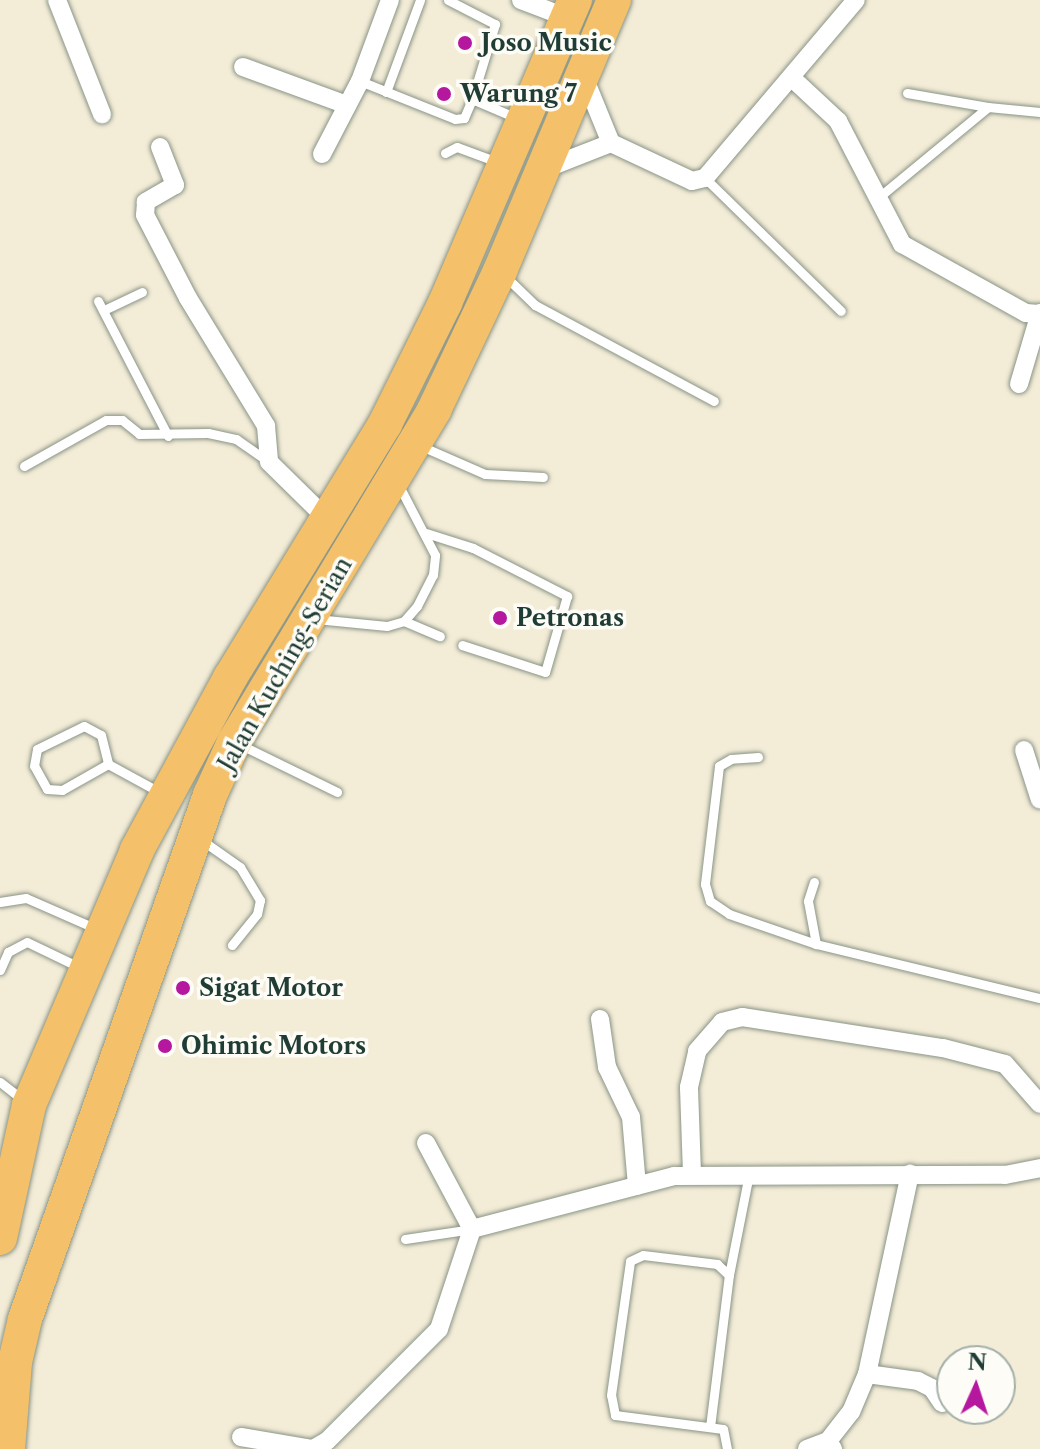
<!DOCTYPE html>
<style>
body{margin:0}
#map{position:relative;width:1040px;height:1449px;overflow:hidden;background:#f3ecd7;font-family:"Libre Caslon Text",serif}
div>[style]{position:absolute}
.roads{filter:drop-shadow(0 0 2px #899486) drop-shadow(0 0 2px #899486)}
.lane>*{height:9px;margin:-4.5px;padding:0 4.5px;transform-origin:4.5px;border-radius:4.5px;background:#fff}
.street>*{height:18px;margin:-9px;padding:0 9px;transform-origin:9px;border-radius:9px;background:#fff}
.highway>*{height:34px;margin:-17px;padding:0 17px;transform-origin:17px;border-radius:17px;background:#f4c16a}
.dots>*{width:22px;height:22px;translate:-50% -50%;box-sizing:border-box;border:4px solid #fdfcf7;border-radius:50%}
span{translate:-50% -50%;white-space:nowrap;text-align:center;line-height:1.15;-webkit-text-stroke:7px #fdfcf7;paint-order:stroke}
.poi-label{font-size:24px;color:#1f3d34;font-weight:700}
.left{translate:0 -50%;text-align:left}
.street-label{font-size:24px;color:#1f3d34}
.north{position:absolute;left:936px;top:1345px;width:80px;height:80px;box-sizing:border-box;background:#fdfcf7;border:2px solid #a4b0a9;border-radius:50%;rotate:3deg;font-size:22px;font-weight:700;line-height:32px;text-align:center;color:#1f3d34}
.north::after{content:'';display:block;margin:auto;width:28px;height:36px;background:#b5179e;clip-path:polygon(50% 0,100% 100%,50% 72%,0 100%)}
</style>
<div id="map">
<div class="roads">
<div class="lane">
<i style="left:448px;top:0;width:53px;rotate:27.1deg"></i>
<i style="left:495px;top:24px;width:78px;rotate:107deg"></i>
<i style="left:472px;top:99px;width:51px;rotate:23.1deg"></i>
<i style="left:360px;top:81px;width:102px;rotate:21.8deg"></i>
<i style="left:455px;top:119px;width:9px;rotate:-6deg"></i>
<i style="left:464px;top:118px;width:21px;rotate:-67deg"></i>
<i style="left:386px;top:92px;width:98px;rotate:-69.7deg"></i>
<i style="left:907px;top:93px;width:82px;rotate:9.8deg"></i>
<i style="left:445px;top:153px;width:13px;rotate:-27deg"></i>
<i style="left:457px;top:147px;width:46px;rotate:20.4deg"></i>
<i style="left:705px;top:178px;width:190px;rotate:44.4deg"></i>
<i style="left:879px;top:197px;width:141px;rotate:-39.5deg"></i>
<i style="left:988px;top:107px;width:52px;rotate:5.5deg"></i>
<i style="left:505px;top:276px;width:42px;rotate:44deg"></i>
<i style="left:535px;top:305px;width:203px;rotate:28.2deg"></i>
<i style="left:98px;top:301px;width:152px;rotate:62.6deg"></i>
<i style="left:104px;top:310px;width:42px;rotate:-25.3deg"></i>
<i style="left:421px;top:446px;width:70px;rotate:23.6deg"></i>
<i style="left:485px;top:474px;width:58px;rotate:3deg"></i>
<i style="left:24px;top:466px;width:94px;rotate:-29.3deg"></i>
<i style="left:106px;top:420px;width:16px"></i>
<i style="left:122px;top:420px;width:22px;rotate:39deg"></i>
<i style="left:139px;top:434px;width:69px;rotate:-0.8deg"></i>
<i style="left:208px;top:433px;width:29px;rotate:12deg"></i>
<i style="left:236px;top:439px;width:40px;rotate:34.9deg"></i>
<i style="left:426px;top:533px;width:49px;rotate:17.7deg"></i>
<i style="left:473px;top:548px;width:106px;rotate:27.1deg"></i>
<i style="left:567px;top:596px;width:79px;rotate:106.1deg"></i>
<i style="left:545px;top:672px;width:87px;rotate:-162deg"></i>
<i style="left:316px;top:619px;width:71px;rotate:5.6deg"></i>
<i style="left:387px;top:626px;width:18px;rotate:-16deg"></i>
<i style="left:404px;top:621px;width:20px;rotate:-49deg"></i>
<i style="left:417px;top:606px;width:35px;rotate:-63deg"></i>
<i style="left:433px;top:575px;width:20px;rotate:-84deg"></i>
<i style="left:435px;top:555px;width:80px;rotate:-117.5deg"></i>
<i style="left:404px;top:621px;width:39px;rotate:23deg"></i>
<i style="left:84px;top:726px;width:19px;rotate:28deg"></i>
<i style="left:101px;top:735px;width:30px;rotate:76deg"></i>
<i style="left:108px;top:764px;width:53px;rotate:150.5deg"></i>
<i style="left:62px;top:790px;width:15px;rotate:-176deg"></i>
<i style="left:47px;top:789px;width:26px;rotate:-119deg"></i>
<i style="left:34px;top:766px;width:17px;rotate:-80deg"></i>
<i style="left:37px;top:749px;width:52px;rotate:-26.1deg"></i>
<i style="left:241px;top:745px;width:107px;rotate:26.1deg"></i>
<i style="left:758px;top:757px;width:27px;rotate:176deg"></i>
<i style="left:731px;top:759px;width:14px;rotate:150deg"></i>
<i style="left:719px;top:766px;width:119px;rotate:96.8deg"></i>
<i style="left:705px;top:884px;width:18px;rotate:74deg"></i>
<i style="left:710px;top:901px;width:23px;rotate:34deg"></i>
<i style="left:729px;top:914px;width:92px;rotate:19deg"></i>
<i style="left:816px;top:944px;width:230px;rotate:13.6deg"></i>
<i style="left:108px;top:764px;width:60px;rotate:28.7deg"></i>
<i style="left:200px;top:839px;width:49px;rotate:35deg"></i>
<i style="left:240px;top:867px;width:39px;rotate:59deg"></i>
<i style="left:260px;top:900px;width:14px;rotate:102deg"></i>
<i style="left:257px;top:914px;width:40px;rotate:129deg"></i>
<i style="left:814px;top:882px;width:20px;rotate:108deg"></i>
<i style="left:808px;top:901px;width:44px;rotate:79.5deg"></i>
<i style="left:0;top:902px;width:26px;rotate:-9deg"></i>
<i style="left:26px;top:898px;width:77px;rotate:23.6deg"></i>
<i style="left:0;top:970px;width:20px;rotate:-66deg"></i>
<i style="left:8px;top:952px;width:21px;rotate:-28deg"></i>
<i style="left:27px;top:942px;width:58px;rotate:25.7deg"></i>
<i style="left:0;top:1082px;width:31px;rotate:38deg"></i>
<i style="left:405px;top:1239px;width:68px;rotate:-8.5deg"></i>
<i style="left:710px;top:1427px;width:153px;rotate:-82.9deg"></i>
<i style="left:729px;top:1275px;width:103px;rotate:-78.8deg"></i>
<i style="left:727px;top:1449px;width:20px;rotate:-101deg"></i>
<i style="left:723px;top:1429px;width:109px;rotate:-172.6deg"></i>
<i style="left:615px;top:1415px;width:20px;rotate:-101deg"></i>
<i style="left:611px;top:1395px;width:135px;rotate:-81.9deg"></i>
<i style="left:630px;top:1261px;width:14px;rotate:-25deg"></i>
<i style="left:643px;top:1255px;width:75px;rotate:6.9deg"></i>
<i style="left:717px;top:1264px;width:16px;rotate:43deg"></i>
</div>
<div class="street">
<i style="left:57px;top:0;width:123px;rotate:68.5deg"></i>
<i style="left:521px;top:0;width:50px;rotate:21deg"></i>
<i style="left:243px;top:67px;width:111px;rotate:20.1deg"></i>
<i style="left:584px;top:77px;width:71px;rotate:67.8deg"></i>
<i style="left:611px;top:143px;width:89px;rotate:25.1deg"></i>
<i style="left:692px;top:181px;width:13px;rotate:-13deg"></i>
<i style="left:705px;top:178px;width:233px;rotate:-49.7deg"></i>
<i style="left:793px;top:79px;width:62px;rotate:43deg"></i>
<i style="left:838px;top:121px;width:139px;rotate:62.5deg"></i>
<i style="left:902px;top:244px;width:142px;rotate:29.1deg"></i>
<i style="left:1026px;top:313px;width:13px;rotate:4deg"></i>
<i style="left:160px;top:147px;width:41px;rotate:68.5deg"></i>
<i style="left:175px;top:185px;width:34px;rotate:150deg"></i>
<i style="left:146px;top:202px;width:13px;rotate:94deg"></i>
<i style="left:145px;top:215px;width:93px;rotate:62.6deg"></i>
<i style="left:188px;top:298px;width:150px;rotate:58.6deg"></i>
<i style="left:266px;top:426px;width:36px;rotate:85deg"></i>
<i style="left:269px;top:462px;width:84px;rotate:44.5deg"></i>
<i style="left:322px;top:154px;width:82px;rotate:-62.5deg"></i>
<i style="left:360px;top:81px;width:86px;rotate:-69.7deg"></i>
<i style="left:547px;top:168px;width:69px;rotate:-21.3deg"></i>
<i style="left:1019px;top:384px;width:74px;rotate:-73.5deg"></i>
<i style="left:1024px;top:750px;width:52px;rotate:72.3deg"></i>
<i style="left:600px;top:1019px;width:49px;rotate:81.7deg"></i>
<i style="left:607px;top:1067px;width:55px;rotate:64.4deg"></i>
<i style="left:631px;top:1117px;width:69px;rotate:85deg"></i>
<i style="left:426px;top:1143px;width:98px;rotate:61.9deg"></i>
<i style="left:692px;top:1174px;width:87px;rotate:-92deg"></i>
<i style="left:689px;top:1087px;width:37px;rotate:-77deg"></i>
<i style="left:697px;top:1051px;width:38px;rotate:-49deg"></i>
<i style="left:722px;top:1022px;width:21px;rotate:-14deg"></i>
<i style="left:742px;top:1017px;width:203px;rotate:8.8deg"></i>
<i style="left:943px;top:1048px;width:64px;rotate:14.5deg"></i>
<i style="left:1005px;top:1064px;width:53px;rotate:48.8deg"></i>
<i style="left:867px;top:1374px;width:51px;rotate:7.8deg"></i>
<i style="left:918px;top:1381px;width:16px;rotate:27deg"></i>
<i style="left:932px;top:1388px;width:18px;rotate:56deg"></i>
<i style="left:241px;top:1437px;width:73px;rotate:9.5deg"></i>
<i style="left:313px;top:1449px;width:16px;rotate:-30deg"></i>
<i style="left:327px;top:1441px;width:158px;rotate:-45deg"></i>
<i style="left:439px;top:1329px;width:105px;rotate:-71.7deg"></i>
<i style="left:472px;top:1229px;width:209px;rotate:-14.7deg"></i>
<i style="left:674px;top:1176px;width:331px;rotate:-0.2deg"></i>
<i style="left:1005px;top:1175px;width:36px;rotate:-11deg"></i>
<i style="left:807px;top:1449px;width:22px;rotate:-21deg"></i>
<i style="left:833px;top:1449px;width:9px;rotate:-122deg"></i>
<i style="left:828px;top:1441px;width:37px;rotate:-52deg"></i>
<i style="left:851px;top:1412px;width:41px;rotate:-67.2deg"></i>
<i style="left:867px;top:1374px;width:205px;rotate:-77.9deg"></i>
</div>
<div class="highway">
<i style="left:0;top:1238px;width:136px;rotate:-77.7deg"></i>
<i style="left:29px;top:1105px;width:277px;rotate:-67deg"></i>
<i style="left:137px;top:850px;width:196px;rotate:-61.6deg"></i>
<i style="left:230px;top:678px;width:298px;rotate:-58.6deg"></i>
<i style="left:385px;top:424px;width:135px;rotate:-63.6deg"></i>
<i style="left:445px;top:303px;width:330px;rotate:-66.8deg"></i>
<i style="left:8px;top:1449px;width:87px;rotate:-85.4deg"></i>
<i style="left:15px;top:1362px;width:44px;rotate:-76.9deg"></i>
<i style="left:25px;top:1319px;width:556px;rotate:-70.55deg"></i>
<i style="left:210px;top:795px;width:58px;rotate:-65.6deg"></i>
<i style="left:234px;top:742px;width:388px;rotate:-58.9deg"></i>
<i style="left:434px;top:410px;width:154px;rotate:-64.6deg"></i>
<i style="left:500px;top:271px;width:294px;rotate:-67.2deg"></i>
</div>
</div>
<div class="dots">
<i style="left:465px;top:43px;background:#b5179e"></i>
<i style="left:444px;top:94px;background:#b5179e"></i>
<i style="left:500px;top:618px;background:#b5179e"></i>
<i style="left:183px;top:988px;background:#b5179e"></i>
<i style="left:165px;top:1046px;background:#b5179e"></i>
</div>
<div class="poi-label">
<span class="left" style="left:481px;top:43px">Joso Music</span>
<span class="left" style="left:460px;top:94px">Warung 7</span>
<span class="left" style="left:516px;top:618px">Petronas</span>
<span class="left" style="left:199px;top:988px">Sigat Motor</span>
<span class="left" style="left:181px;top:1046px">Ohimic Motors</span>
</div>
<div class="street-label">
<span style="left:285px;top:664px;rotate:-60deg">Jalan Kuching-Serian</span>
</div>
<div class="north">N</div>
</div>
